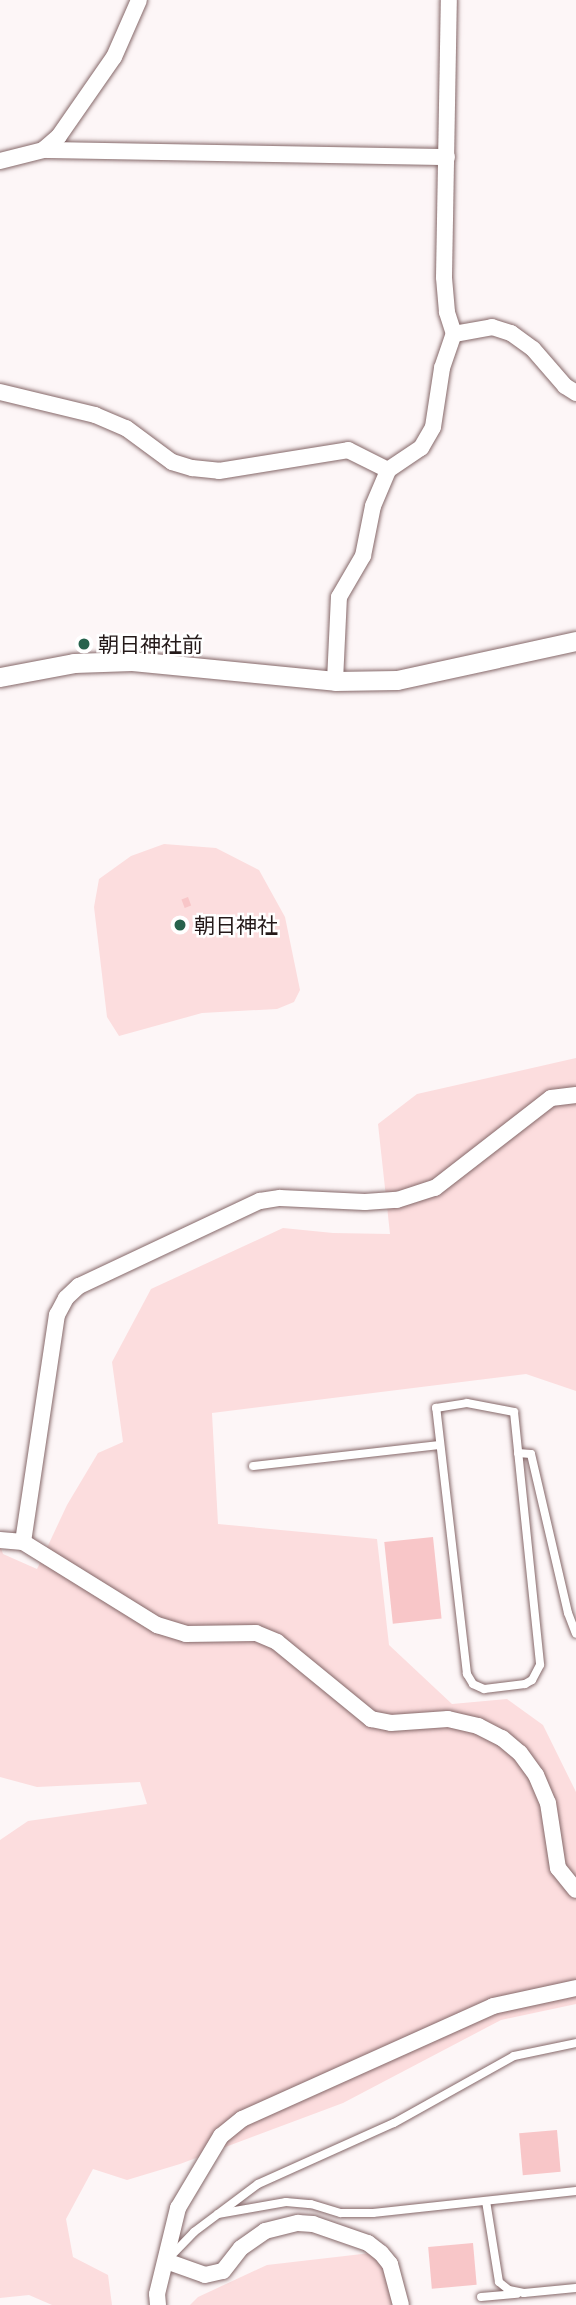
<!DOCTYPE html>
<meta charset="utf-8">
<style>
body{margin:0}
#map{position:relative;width:576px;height:2305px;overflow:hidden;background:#fdf6f7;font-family:"Asap Condensed","Noto Sans JP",sans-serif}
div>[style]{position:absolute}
.green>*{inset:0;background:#fcddde}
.building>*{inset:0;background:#f8c6c8;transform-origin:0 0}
.roads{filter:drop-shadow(0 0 2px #856869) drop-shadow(0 0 2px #856869)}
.service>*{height:8px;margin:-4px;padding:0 4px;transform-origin:4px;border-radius:4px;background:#fff}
.minor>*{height:16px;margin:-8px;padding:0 8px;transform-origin:8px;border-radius:8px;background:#fff}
.tertiary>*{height:19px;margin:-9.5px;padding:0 9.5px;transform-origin:9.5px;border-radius:9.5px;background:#fff}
.dots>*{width:19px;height:19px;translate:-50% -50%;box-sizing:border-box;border:4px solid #fff;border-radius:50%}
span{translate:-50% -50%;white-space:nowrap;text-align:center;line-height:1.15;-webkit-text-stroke:5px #fff;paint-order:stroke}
.poi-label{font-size:21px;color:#241919}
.left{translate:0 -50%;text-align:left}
</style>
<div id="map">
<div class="green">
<i style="clip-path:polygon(164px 844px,216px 848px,259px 870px,285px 917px,300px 990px,294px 1002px,277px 1009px,202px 1013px,119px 1036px,107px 1017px,94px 907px,99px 879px,131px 856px)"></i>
<i style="clip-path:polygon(576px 1058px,576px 1391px,526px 1374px,212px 1413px,218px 1524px,377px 1539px,389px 1645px,452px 1704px,507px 1699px,543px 1725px,576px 1792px,576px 2004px,501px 2020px,343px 2103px,180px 2164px,127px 2180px,93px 2169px,66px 2219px,73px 2257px,108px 2275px,112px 2305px,52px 2305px,29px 2295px,0 2298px,0 1840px,28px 1821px,147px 1804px,140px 1782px,37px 1787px,0 1777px,0 1545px,3px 1554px,37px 1569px,67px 1505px,98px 1453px,123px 1442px,112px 1362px,151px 1289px,283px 1228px,333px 1233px,390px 1234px,378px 1124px,417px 1094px)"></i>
<i style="clip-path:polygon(388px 2251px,407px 2305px,190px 2305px,198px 2297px,267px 2265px)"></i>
</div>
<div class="building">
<i style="left:188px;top:897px;width:9px;height:7px;rotate:69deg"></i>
<i style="left:183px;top:919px;width:11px;height:10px;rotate:68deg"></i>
<i style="left:433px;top:1537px;width:82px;height:49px;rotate:84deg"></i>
<i style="left:557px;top:2130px;width:42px;height:38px;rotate:85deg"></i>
<i style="left:473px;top:2243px;width:42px;height:45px;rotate:85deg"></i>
</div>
<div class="roads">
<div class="service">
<i style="left:467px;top:1403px;width:48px;rotate:10.8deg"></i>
<i style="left:514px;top:1412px;width:254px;rotate:84.1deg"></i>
<i style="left:540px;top:1665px;width:17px;rotate:118deg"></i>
<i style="left:532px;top:1680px;width:8px;rotate:150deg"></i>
<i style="left:525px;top:1684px;width:41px;rotate:173deg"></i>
<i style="left:484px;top:1689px;width:12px;rotate:-156deg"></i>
<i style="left:473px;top:1684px;width:12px;rotate:-121deg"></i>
<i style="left:467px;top:1674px;width:268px;rotate:-96.6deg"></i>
<i style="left:436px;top:1408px;width:31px;rotate:-9deg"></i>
<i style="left:518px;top:1453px;width:13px;rotate:4deg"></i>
<i style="left:531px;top:1454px;width:163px;rotate:76.9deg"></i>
<i style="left:568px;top:1613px;width:22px;rotate:69deg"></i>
<i style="left:253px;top:1466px;width:188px;rotate:-6.4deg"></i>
<i style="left:486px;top:2201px;width:82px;rotate:80.9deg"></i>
<i style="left:499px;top:2282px;width:13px;rotate:39deg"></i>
<i style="left:509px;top:2290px;width:15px;rotate:11deg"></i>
<i style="left:524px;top:2293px;width:52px;rotate:-5.5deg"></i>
<i style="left:218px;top:2214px;width:69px;rotate:-10deg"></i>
<i style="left:286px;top:2202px;width:25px;rotate:5deg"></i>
<i style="left:311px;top:2204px;width:31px;rotate:17deg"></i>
<i style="left:341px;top:2213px;width:32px"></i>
<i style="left:373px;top:2213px;width:204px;rotate:-6.2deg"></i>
<i style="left:169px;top:2258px;width:36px;rotate:-46deg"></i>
<i style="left:194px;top:2232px;width:80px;rotate:-36.9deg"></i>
<i style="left:258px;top:2184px;width:149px;rotate:-24.2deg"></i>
<i style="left:394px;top:2123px;width:137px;rotate:-29.2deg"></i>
<i style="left:514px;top:2056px;width:63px;rotate:-11.8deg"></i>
<i style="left:481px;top:2297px;width:36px;rotate:-5deg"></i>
</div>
<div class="minor">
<i style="left:43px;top:150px;width:21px;rotate:-41deg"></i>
<i style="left:59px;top:136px;width:96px;rotate:-55.2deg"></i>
<i style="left:114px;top:57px;width:62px;rotate:-66.3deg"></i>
<i style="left:0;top:161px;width:44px;rotate:-14.3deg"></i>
<i style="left:43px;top:150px;width:404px;rotate:1deg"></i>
<i style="left:454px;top:334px;width:39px;rotate:-10deg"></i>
<i style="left:492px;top:327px;width:20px;rotate:18deg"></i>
<i style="left:511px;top:333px;width:27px;rotate:36deg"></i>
<i style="left:533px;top:349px;width:49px;rotate:49.1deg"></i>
<i style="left:565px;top:386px;width:13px;rotate:32deg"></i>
<i style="left:0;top:392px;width:98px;rotate:13.6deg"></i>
<i style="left:95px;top:415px;width:34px;rotate:23deg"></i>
<i style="left:126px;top:428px;width:57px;rotate:36.5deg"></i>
<i style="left:172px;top:462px;width:21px;rotate:17deg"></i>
<i style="left:192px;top:468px;width:27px;rotate:6deg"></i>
<i style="left:219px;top:471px;width:131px;rotate:-9.2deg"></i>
<i style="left:348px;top:450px;width:45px;rotate:26.6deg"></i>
<i style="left:335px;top:681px;width:84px;rotate:-87.3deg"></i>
<i style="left:339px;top:597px;width:48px;rotate:-59.7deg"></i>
<i style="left:363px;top:556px;width:51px;rotate:-78.7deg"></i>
<i style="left:373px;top:506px;width:39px;rotate:-67deg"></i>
<i style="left:388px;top:470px;width:40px;rotate:-34deg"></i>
<i style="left:421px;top:448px;width:24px;rotate:-60deg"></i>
<i style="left:433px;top:427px;width:60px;rotate:-81.3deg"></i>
<i style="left:442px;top:368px;width:36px;rotate:-71deg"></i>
<i style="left:454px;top:334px;width:23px;rotate:-108deg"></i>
<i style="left:447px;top:312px;width:35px;rotate:-95deg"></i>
<i style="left:444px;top:277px;width:277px;rotate:-89deg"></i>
<i style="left:0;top:1540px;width:23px;rotate:5deg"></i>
<i style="left:23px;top:1542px;width:158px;rotate:31.8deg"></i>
<i style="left:157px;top:1625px;width:30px;rotate:17deg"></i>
<i style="left:186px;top:1634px;width:70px;rotate:-0.8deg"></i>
<i style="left:256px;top:1633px;width:23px;rotate:23deg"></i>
<i style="left:277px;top:1642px;width:122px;rotate:39.3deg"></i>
<i style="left:371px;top:1719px;width:20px;rotate:11deg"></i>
<i style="left:391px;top:1723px;width:57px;rotate:-4deg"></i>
<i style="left:448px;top:1719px;width:31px;rotate:13deg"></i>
<i style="left:478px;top:1726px;width:27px;rotate:27deg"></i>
<i style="left:502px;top:1738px;width:23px;rotate:40deg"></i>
<i style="left:520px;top:1753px;width:27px;rotate:54deg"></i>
<i style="left:536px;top:1775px;width:30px;rotate:67deg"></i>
<i style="left:548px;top:1803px;width:66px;rotate:81.3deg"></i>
<i style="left:558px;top:1868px;width:28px;rotate:51deg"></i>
<i style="left:23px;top:1542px;width:230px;rotate:-81.5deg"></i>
<i style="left:57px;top:1315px;width:19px;rotate:-62deg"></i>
<i style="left:66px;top:1298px;width:18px;rotate:-43deg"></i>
<i style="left:79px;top:1286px;width:200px;rotate:-25.2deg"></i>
<i style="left:260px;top:1201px;width:20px;rotate:-9deg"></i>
<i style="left:280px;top:1198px;width:85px;rotate:2.7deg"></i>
<i style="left:365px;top:1202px;width:32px;rotate:-4deg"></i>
<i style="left:397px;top:1200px;width:40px;rotate:-18deg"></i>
<i style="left:435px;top:1188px;width:147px;rotate:-37.8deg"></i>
<i style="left:551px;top:1098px;width:25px;rotate:-7deg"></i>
<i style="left:166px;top:2261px;width:41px;rotate:19.7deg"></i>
<i style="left:205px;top:2275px;width:18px;rotate:-13deg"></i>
<i style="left:223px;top:2271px;width:29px;rotate:-52deg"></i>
<i style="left:241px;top:2248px;width:29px;rotate:-35deg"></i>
<i style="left:265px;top:2231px;width:34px;rotate:-14deg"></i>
<i style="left:298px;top:2223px;width:15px;rotate:4deg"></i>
<i style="left:313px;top:2224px;width:58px;rotate:19.1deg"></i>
<i style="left:368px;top:2243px;width:16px;rotate:38deg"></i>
<i style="left:381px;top:2253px;width:14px;rotate:51deg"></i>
<i style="left:390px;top:2264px;width:42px;rotate:75deg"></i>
<i style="left:158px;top:2305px;width:11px;rotate:-95deg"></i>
<i style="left:157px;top:2294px;width:89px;rotate:-76.3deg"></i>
<i style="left:178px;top:2208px;width:84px;rotate:-59.2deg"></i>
<i style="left:221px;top:2136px;width:27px;rotate:-39deg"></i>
<i style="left:242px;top:2119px;width:275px;rotate:-24.2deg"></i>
<i style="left:493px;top:2006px;width:85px;rotate:-12.2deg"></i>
</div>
<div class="tertiary">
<i style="left:0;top:677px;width:75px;rotate:-10.7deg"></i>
<i style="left:74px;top:663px;width:58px;rotate:-2deg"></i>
<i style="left:132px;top:661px;width:204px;rotate:5.6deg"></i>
<i style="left:335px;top:681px;width:62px;rotate:-0.9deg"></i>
<i style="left:397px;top:680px;width:183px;rotate:-12.3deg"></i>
</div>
</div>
<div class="dots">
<i style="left:84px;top:644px;background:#27624c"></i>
<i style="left:180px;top:925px;background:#27624c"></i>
</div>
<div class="poi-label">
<span class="left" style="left:98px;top:644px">朝日神社前</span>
<span class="left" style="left:194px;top:925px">朝日神社</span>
</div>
</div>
